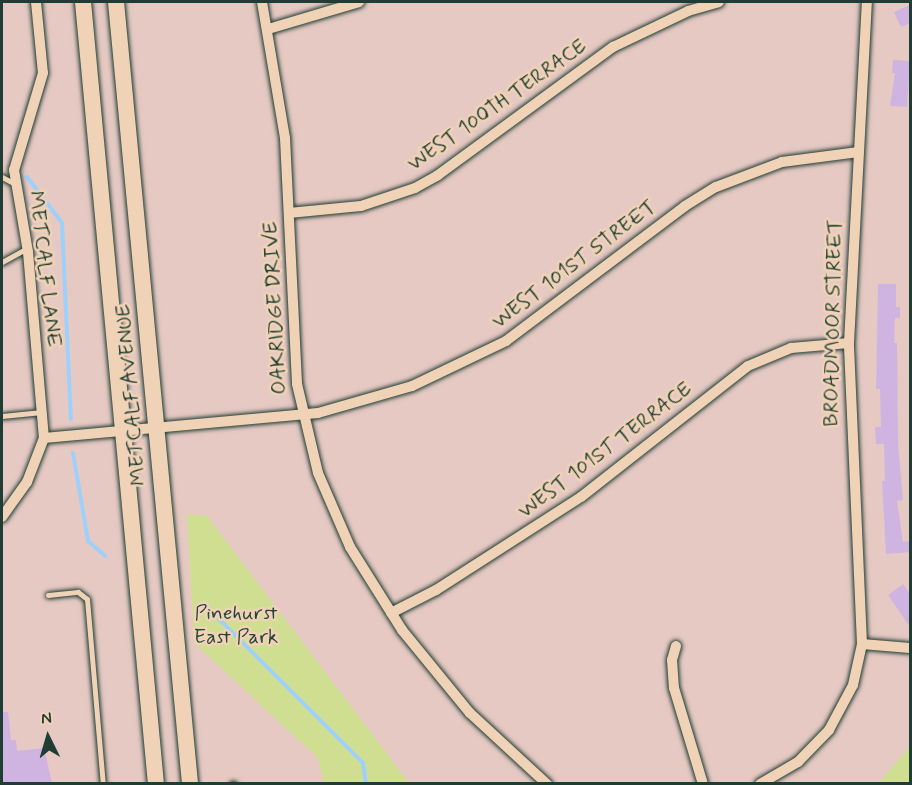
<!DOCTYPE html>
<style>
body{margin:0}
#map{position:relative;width:912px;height:785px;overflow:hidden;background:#e6c9c3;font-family:Mynerve,sans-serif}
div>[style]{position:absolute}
.green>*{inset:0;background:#d0de92}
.stream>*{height:4px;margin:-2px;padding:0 2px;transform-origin:2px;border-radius:2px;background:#9ed0fb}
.building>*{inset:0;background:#cfb4e2}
.roads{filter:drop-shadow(0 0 2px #1f3d34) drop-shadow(0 0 2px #1f3d34)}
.service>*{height:5px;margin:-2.5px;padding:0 2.5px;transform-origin:2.5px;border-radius:2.5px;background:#f0d2b6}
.minor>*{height:10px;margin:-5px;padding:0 5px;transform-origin:5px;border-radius:5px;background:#f0d2b6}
.primary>*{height:16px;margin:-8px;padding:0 8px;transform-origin:8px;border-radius:8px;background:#f0d2b6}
span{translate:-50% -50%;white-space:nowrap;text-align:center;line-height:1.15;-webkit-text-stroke:5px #f0d2b6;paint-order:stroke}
.street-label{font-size:21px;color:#1f3d34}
.park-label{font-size:21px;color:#284539}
.frame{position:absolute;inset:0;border:3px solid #1f3d34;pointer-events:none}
.north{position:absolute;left:18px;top:707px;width:60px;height:60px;-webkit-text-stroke:4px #f0d2b6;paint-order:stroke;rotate:355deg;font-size:16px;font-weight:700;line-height:24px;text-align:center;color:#1f3d34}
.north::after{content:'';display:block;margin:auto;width:21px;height:27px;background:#1f3d34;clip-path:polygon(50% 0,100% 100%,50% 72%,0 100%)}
</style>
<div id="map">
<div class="green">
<i style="clip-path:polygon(187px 514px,207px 516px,409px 783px,324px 783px,318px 758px,194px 643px)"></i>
<i style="clip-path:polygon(910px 746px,910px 783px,879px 783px)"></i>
</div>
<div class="stream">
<i style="left:27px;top:177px;width:58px;rotate:52.7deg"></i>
<i style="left:62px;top:223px;width:196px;rotate:87.4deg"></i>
<i style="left:73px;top:453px;width:89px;rotate:80.3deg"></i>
<i style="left:88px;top:541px;width:23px;rotate:41deg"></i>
<i style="left:208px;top:608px;width:219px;rotate:45deg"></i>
<i style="left:363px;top:763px;width:21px;rotate:82deg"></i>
</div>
<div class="building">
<i style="clip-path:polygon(910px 5px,910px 23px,901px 27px,894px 12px)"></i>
<i style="clip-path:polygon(893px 60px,910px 61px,907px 107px,890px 106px,895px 73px,892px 73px)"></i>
<i style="clip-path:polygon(878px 284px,896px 284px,896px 307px,900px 307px,900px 318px,895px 318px,894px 343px,897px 343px,898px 443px,903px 500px,897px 501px,903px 542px,910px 541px,910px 552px,886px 554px,882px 481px,885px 481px,884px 444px,876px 444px,875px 427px,881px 427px,880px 389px,876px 389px)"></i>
<i style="clip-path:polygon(903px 584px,910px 594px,910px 627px,888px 595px)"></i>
<i style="clip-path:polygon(2px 712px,8px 712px,11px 740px,16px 740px,17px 751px,44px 748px,52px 783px,2px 783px)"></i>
</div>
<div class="roads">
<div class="service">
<i style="left:2px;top:177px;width:15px;rotate:28deg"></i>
<i style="left:2px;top:262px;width:29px;rotate:-29deg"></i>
<i style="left:2px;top:416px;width:40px;rotate:-5.7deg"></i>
<i style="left:48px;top:595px;width:30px;rotate:-6deg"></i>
<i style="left:78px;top:592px;width:11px;rotate:38deg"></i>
<i style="left:87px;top:599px;width:186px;rotate:85.1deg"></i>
<i style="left:232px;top:784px;width:2px"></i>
</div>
<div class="minor">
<i style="left:36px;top:2px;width:71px;rotate:84.4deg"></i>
<i style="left:43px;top:73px;width:101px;rotate:106.6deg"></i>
<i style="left:14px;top:170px;width:83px;rotate:80.3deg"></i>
<i style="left:28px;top:252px;width:187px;rotate:85.1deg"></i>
<i style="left:262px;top:2px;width:138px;rotate:80.4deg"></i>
<i style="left:285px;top:138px;width:246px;rotate:87.2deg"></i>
<i style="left:297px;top:384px;width:91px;rotate:76.7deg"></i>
<i style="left:318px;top:473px;width:81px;rotate:66.6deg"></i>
<i style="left:350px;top:547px;width:98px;rotate:57.9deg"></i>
<i style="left:402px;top:630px;width:107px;rotate:50.7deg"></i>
<i style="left:470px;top:713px;width:105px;rotate:42.7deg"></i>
<i style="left:268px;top:29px;width:95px;rotate:-16.5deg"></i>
<i style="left:289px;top:213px;width:72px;rotate:-5.6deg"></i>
<i style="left:361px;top:206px;width:57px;rotate:-18.4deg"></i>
<i style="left:415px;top:188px;width:26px;rotate:-29deg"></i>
<i style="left:438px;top:175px;width:217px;rotate:-36.2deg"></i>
<i style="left:613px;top:47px;width:83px;rotate:-25.6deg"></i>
<i style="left:688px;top:11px;width:32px;rotate:-16deg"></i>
<i style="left:2px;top:517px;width:43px;rotate:-54.5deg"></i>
<i style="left:27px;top:482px;width:47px;rotate:-68.9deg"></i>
<i style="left:44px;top:438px;width:275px;rotate:-5.2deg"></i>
<i style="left:318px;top:413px;width:98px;rotate:-16deg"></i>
<i style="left:412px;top:386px;width:104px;rotate:-25.6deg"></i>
<i style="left:506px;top:341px;width:224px;rotate:-37deg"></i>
<i style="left:685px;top:206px;width:36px;rotate:-32deg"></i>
<i style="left:716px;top:187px;width:71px;rotate:-20.7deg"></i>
<i style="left:782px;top:162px;width:77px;rotate:-7.5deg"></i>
<i style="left:391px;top:613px;width:51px;rotate:-27.1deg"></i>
<i style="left:436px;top:590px;width:172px;rotate:-32.7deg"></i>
<i style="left:581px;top:497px;width:212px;rotate:-38.1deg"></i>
<i style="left:748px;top:366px;width:47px;rotate:-22.7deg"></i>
<i style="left:791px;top:348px;width:58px;rotate:-4.9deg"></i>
<i style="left:862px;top:644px;width:48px;rotate:4.8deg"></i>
<i style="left:676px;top:646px;width:15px;rotate:106deg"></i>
<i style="left:672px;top:660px;width:28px;rotate:86deg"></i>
<i style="left:674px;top:688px;width:100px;rotate:73.2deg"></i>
<i style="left:760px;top:784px;width:44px;rotate:-30.1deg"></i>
<i style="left:798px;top:762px;width:45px;rotate:-45.9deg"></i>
<i style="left:829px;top:730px;width:51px;rotate:-61.9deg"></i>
<i style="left:853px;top:685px;width:42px;rotate:-77.6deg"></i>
<i style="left:862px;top:644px;width:301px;rotate:-92.5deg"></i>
<i style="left:849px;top:343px;width:341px;rotate:-87deg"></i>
</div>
<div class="primary">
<i style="left:83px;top:2px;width:785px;rotate:84.67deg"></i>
<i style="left:116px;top:2px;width:785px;rotate:84.59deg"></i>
</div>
</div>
<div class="street-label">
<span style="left:497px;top:105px;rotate:-35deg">WEST 100TH TERRACE</span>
<span style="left:574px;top:264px;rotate:-37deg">WEST 101ST STREET</span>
<span style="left:45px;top:269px;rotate:83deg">METCALF LANE</span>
<span style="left:275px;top:308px;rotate:-93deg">OAKRIDGE DRIVE</span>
<span style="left:833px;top:323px;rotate:-89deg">BROADMOOR STREET</span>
<span style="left:131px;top:395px;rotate:-95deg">METCALF AVENUE</span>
<span style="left:605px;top:450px;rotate:-37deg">WEST 101ST TERRACE</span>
</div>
<div class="park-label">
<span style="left:236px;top:625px">Pinehurst<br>East Park</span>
</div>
<div class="frame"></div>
<div class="north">N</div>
</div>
